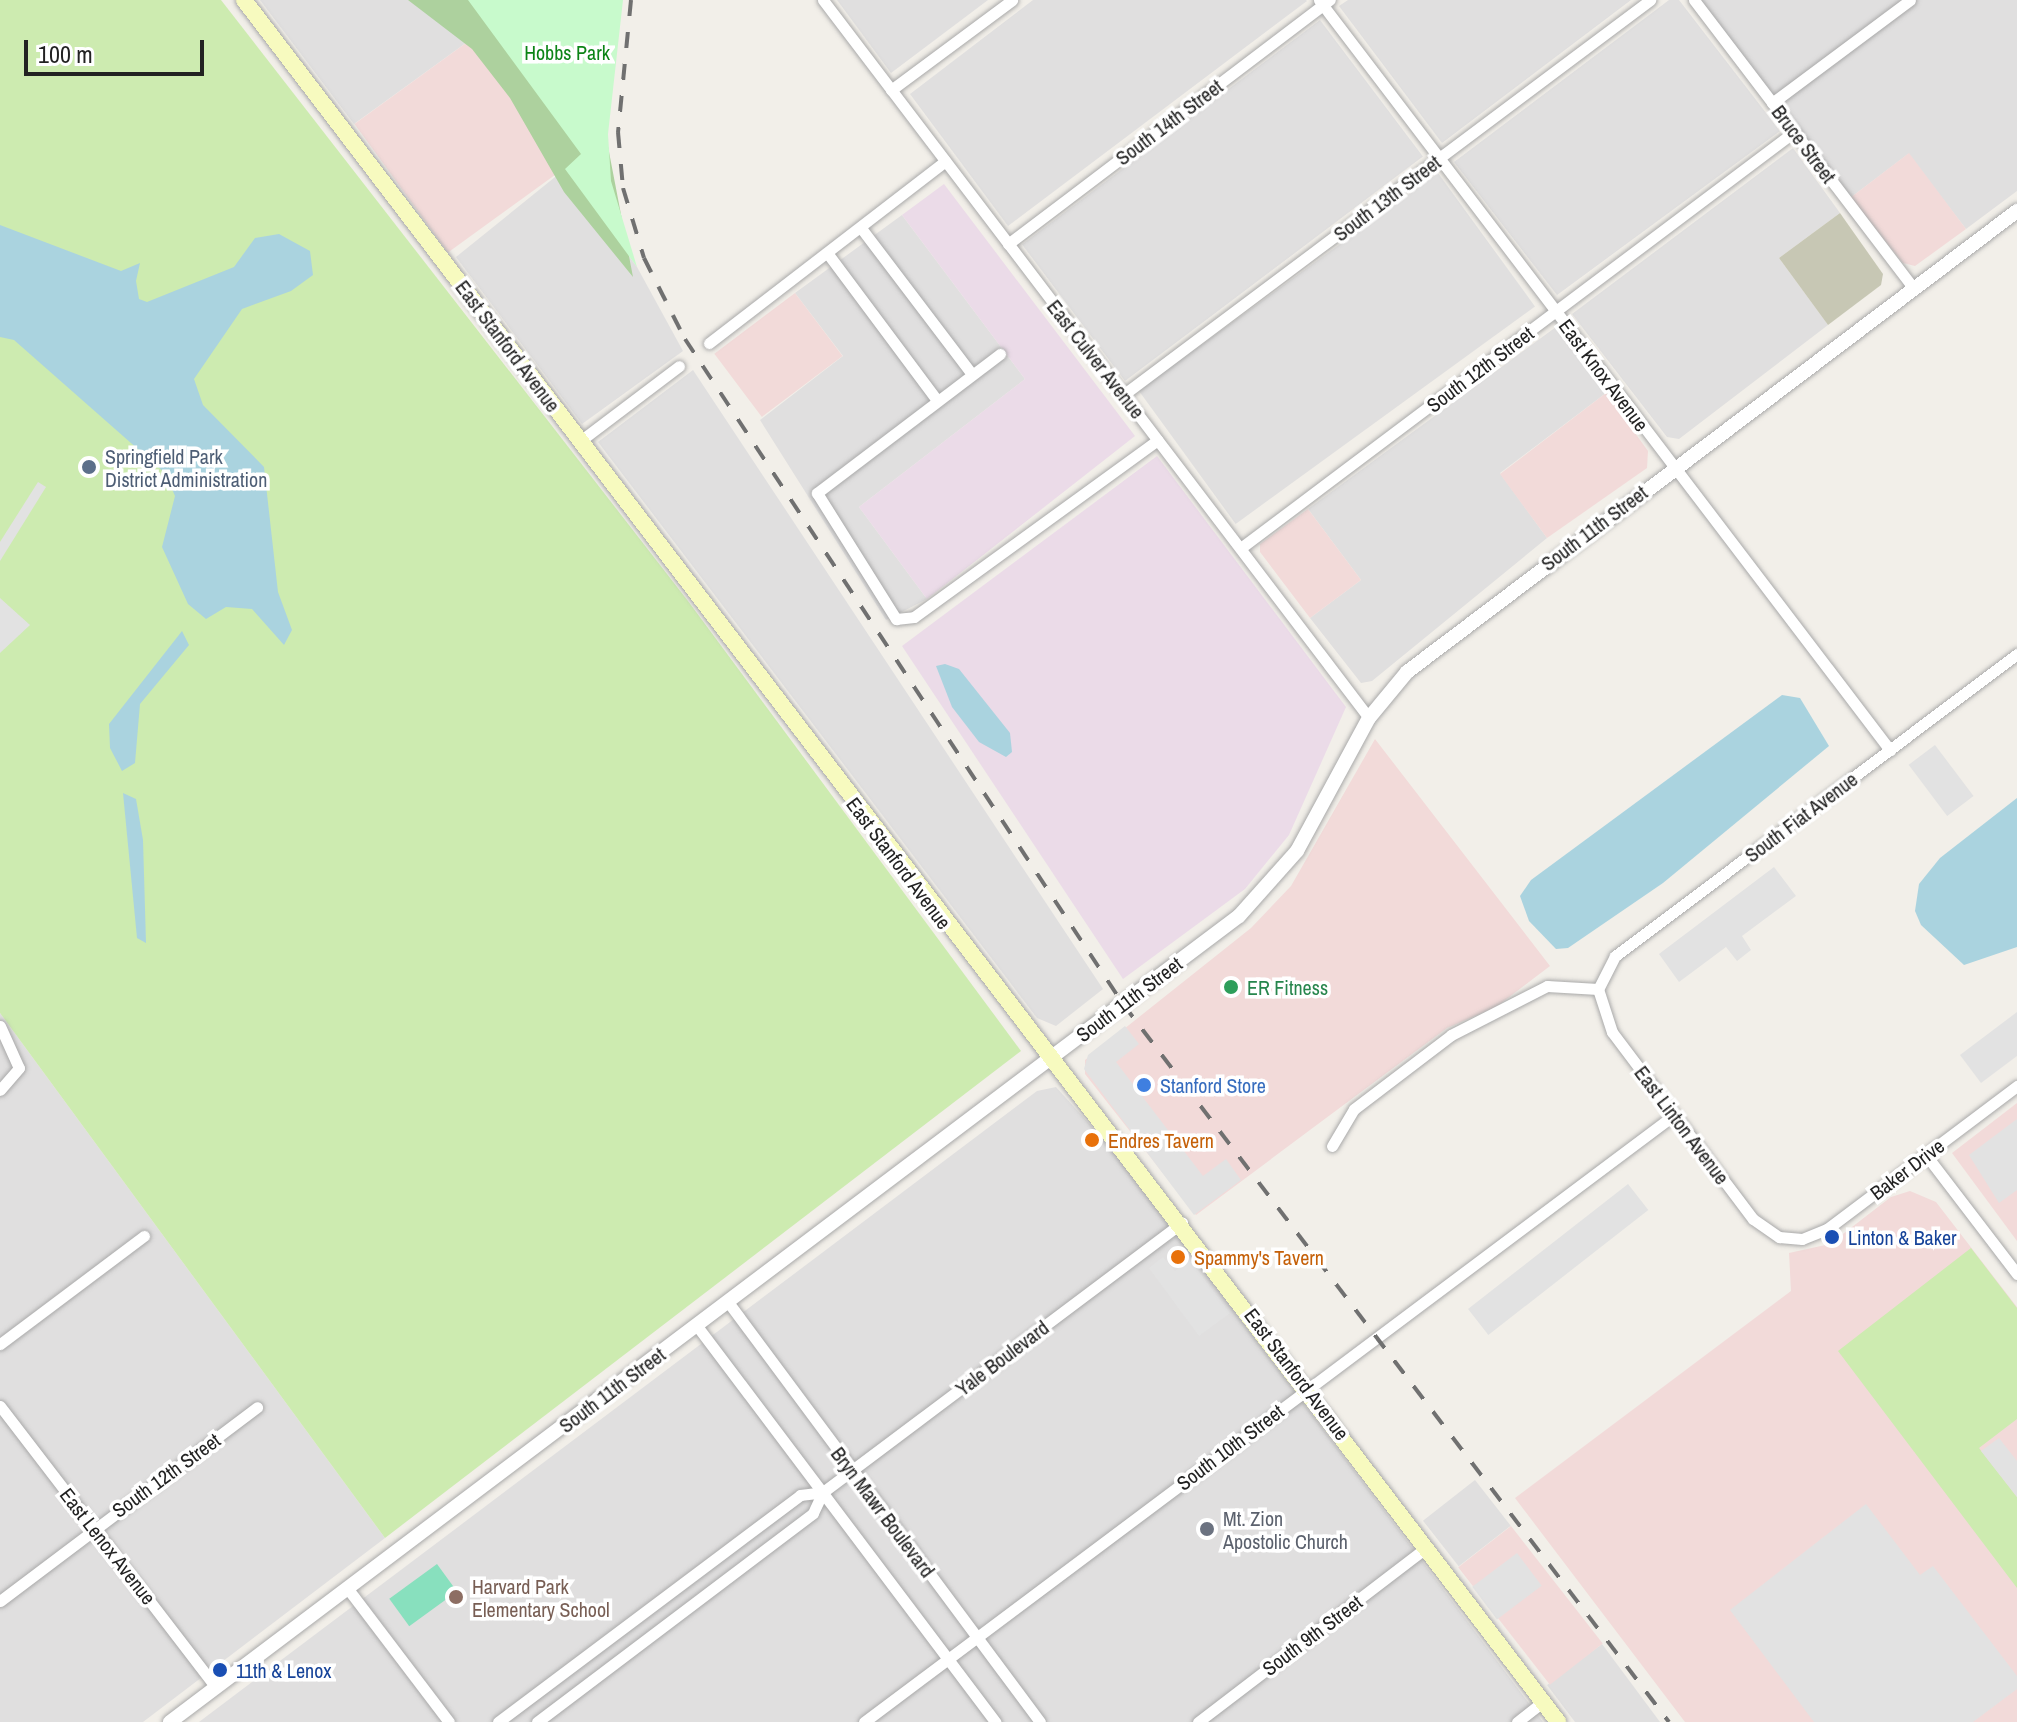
<!DOCTYPE html>
<style>
body{margin:0}
#map{position:relative;width:2017px;height:1722px;overflow:hidden;background:#f2efe9;font-family:"Archivo Narrow",sans-serif}
div>[style]{position:absolute}
.residential>*{inset:0;background:#e0dfdf;transform-origin:0 0}
.commercial>*{inset:0;background:#f2dad9;transform-origin:0 0}
.industrial>*{inset:0;background:#ebdbe8}
.construction>*{inset:0;background:#c7c7b4}
.grass>*{inset:0;background:#cdebb0}
.forest>*{inset:0;background:#add19e}
.park>*{inset:0;background:#c8facc}
.pitch>*{inset:0;background:#88e0be;transform-origin:0 0}
.parking>*{inset:0;background:#e2e2e2;transform-origin:0 0}
.water>*{inset:0;background:#aad3df}
.roads{filter:drop-shadow(0 0 2px #a9a9a9) drop-shadow(0 0 2px #a9a9a9)}
.minor>*{height:11px;margin:-5.5px;padding:0 5.5px;transform-origin:5.5px;border-radius:5.5px;background:#fff}
.tertiary>*{height:14px;margin:-7px;padding:0 7px;transform-origin:7px;border-radius:7px;background:#fff}
.secondary>*{height:16px;margin:-8px;padding:0 8px;transform-origin:8px;border-radius:8px;background:#f7fabf}
.rail>*{height:4px;margin-top:-2px;transform-origin:0;background:repeating-linear-gradient(90deg,#707070 0 16px,transparent 0 32px)}
.dots>*{width:22px;height:22px;translate:-50% -50%;box-sizing:border-box;border:4px solid #fff;border-radius:50%}
span{translate:-50% -50%;white-space:nowrap;text-align:center;line-height:1.15;-webkit-text-stroke:7px #fff;paint-order:stroke}
.park-label{font-size:20px;color:#0c8416}
.street-label{font-size:20px;color:#222}
.service-label{font-size:20px;color:#4e5e75}
.left{translate:0 -50%;text-align:left}
.leisure-label{font-size:20px;color:#27864d}
.shop-label{font-size:20px;color:#366cbe}
.food-label{font-size:20px;color:#c56008}
.transit-label{font-size:20px;color:#164399}
.worship-label{font-size:20px;color:#5b616d}
.education-label{font-size:20px;color:#785e54}
.scale{position:absolute;left:24px;top:40px;width:180px;height:36px;box-sizing:border-box;border:4px solid #222;border-top:0;padding-left:10px;font-size:24px;line-height:28px;white-space:nowrap;color:#222;-webkit-text-stroke:6px #fff;paint-order:stroke}
</style>
<div id="map">
<div class="residential">
<i style="clip-path:polygon(260px 0,468px 0,488px 27px,354px 124px)"></i>
<i style="clip-path:polygon(837px 0,988px 0,891px 73px)"></i>
<i style="clip-path:polygon(1033px 0,1306px 0,1307px 1px,1008px 226px,910px 94px)"></i>
<i style="clip-path:polygon(1348px 0,1631px 0,1442px 143px,1339px 6px)"></i>
<i style="clip-path:polygon(1669px 0,1679px 0,1780px 131px,1557px 295px,1454px 162px)"></i>
<i style="clip-path:polygon(1701px 0,2017px 0,2017px 191px,1966px 229px,1908px 154px,1850px 198px)"></i>
<i style="left:1320px;top:20px;width:171px;height:373px;rotate:53deg"></i>
<i style="clip-path:polygon(1793px 148px,1840px 213px,1779px 258px,1828px 325px,1679px 439px,1667px 437px,1572px 314px)"></i>
<i style="clip-path:polygon(565px 169px,637px 267px,683px 351px,582px 424px,456px 257px)"></i>
<i style="left:1438px;top:173px;width:165px;height:370px;rotate:54deg"></i>
<i style="clip-path:polygon(902px 215px,1025px 379px,859px 507px,927px 599px,886px 620px,760px 420px,843px 356px,795px 293px)"></i>
<i style="clip-path:polygon(1556px 327px,1606px 393px,1500px 473px,1547px 538px,1372px 681px,1361px 683px,1310px 618px,1361px 580px,1308px 509px)"></i>
<i style="clip-path:polygon(693px 370px,1103px 989px,1056px 1026px,1037px 1018px,598px 442px)"></i>
<i style="clip-path:polygon(0 1013px,385px 1538px,143px 1722px,0 1722px)"></i>
<i style="clip-path:polygon(1056px 1087px,1112px 1149px,1543px 1722px,199px 1722px,1037px 1091px)"></i>
<i style="left:1475px;top:1480px;width:58px;height:66px;rotate:52deg"></i>
<i style="clip-path:polygon(1602px 1644px,1660px 1722px,1575px 1722px,1547px 1685px)"></i>
</div>
<div class="commercial">
<i style="left:488px;top:27px;width:159px;height:165px;rotate:54deg"></i>
<i style="clip-path:polygon(1909px 153px,1966px 229px,1915px 266px,1903px 263px,1850px 198px)"></i>
<i style="left:795px;top:293px;width:79px;height:101px;rotate:53deg"></i>
<i style="clip-path:polygon(1606px 393px,1648px 451px,1647px 468px,1547px 538px,1500px 474px)"></i>
<i style="clip-path:polygon(1308px 509px,1361px 580px,1310px 618px,1260px 552px,1260px 544px)"></i>
<i style="clip-path:polygon(1375px 739px,1550px 966px,1496px 1007px,1447px 1028px,1196px 1215px,1085px 1074px,1085px 1060px,1251px 928px,1291px 886px)"></i>
<i style="clip-path:polygon(2017px 1103px,2017px 1241px,1952px 1153px)"></i>
<i style="clip-path:polygon(1910px 1191px,1936px 1202px,2017px 1307px,2017px 1722px,1685px 1722px,1515px 1498px,1791px 1291px,1789px 1253px,1830px 1244px,1891px 1197px)"></i>
<i style="left:1511px;top:1526px;width:149px;height:67px;rotate:52deg"></i>
</div>
<div class="industrial">
<i style="clip-path:polygon(944px 184px,1135px 436px,927px 599px,859px 507px,1025px 379px,902px 215px)"></i>
<i style="clip-path:polygon(1157px 456px,1346px 707px,1289px 835px,1245px 889px,1123px 979px,902px 646px)"></i>
</div>
<div class="construction">
<i style="clip-path:polygon(1840px 213px,1883px 274px,1881px 285px,1828px 325px,1779px 258px)"></i>
</div>
<div class="grass">
<i style="clip-path:polygon(0 0,221px 0,688px 601px,1021px 1051px,385px 1538px,0 1013px)"></i>
<i style="clip-path:polygon(1971px 1248px,2017px 1308px,2017px 1419px,1979px 1448px,2017px 1497px,2017px 1588px,1838px 1351px)"></i>
</div>
<div class="forest">
<i style="clip-path:polygon(408px 0,488px 0,605px 131px,633px 277px,564px 192px,510px 98px,472px 49px)"></i>
</div>
<div class="park">
<i style="clip-path:polygon(468px 0,623px 0,608px 134px,611px 181px,637px 267px,565px 169px,581px 154px)"></i>
</div>
<div class="pitch">
<i style="left:437px;top:1564px;width:34px;height:59px;rotate:54deg"></i>
</div>
<div class="parking">
<i style="clip-path:polygon(38px 482px,46px 487px,0 561px,0 542px)"></i>
<i style="clip-path:polygon(0 598px,30px 625px,0 653px)"></i>
<i style="left:1935px;top:745px;width:64px;height:33px;rotate:53deg"></i>
<i style="clip-path:polygon(1774px 867px,1796px 896px,1742px 936px,1751px 950px,1737px 961px,1726px 947px,1679px 982px,1659px 954px)"></i>
<i style="clip-path:polygon(2017px 1012px,2017px 1056px,1981px 1083px,1960px 1055px)"></i>
<i style="clip-path:polygon(1125px 1026px,1139px 1044px,1116px 1062px,1203px 1176px,1226px 1159px,1241px 1180px,1194px 1215px,1084px 1069px,1088px 1055px)"></i>
<i style="clip-path:polygon(2017px 1119px,2017px 1190px,1999px 1203px,1969px 1155px)"></i>
<i style="left:1628px;top:1184px;width:33px;height:203px;rotate:52deg"></i>
<i style="clip-path:polygon(1163px 1257px,1175px 1271px,1190px 1260px,1230px 1313px,1199px 1336px,1149px 1268px)"></i>
<i style="clip-path:polygon(1999px 1438px,2017px 1461px,2017px 1497px,1981px 1451px)"></i>
<i style="clip-path:polygon(1866px 1504px,1920px 1575px,1933px 1566px,2017px 1676px,2017px 1689px,1973px 1722px,1814px 1722px,1730px 1610px)"></i>
<i style="left:1517px;top:1553px;width:41px;height:56px;rotate:53deg"></i>
</div>
<div class="water">
<i style="clip-path:polygon(0 225px,121px 271px,140px 263px,136px 281px,139px 299px,147px 302px,234px 267px,255px 238px,279px 234px,310px 251px,313px 275px,291px 291px,242px 309px,194px 379px,203px 405px,264px 467px,278px 592px,292px 630px,284px 645px,252px 609px,226px 607px,206px 619px,188px 604px,162px 547px,175px 496px,165px 473px,14px 340px,0 337px)"></i>
<i style="clip-path:polygon(182px 631px,189px 645px,140px 704px,135px 763px,122px 771px,110px 748px,109px 724px)"></i>
<i style="clip-path:polygon(945px 664px,959px 669px,1010px 733px,1012px 752px,1006px 757px,979px 742px,952px 707px,936px 666px)"></i>
<i style="clip-path:polygon(1782px 695px,1800px 698px,1829px 746px,1663px 883px,1568px 948px,1556px 949px,1529px 921px,1520px 896px,1531px 880px)"></i>
<i style="clip-path:polygon(123px 793px,136px 799px,143px 840px,146px 943px,137px 938px)"></i>
<i style="clip-path:polygon(2017px 798px,2017px 947px,1964px 965px,1921px 925px,1915px 911px,1919px 884px,1940px 858px)"></i>
</div>
<div class="roads">
<div class="minor">
<i style="left:823px;top:0;width:902px;rotate:52.75deg"></i>
<i style="left:1319px;top:0;width:943px;rotate:52.72deg"></i>
<i style="left:1694px;top:0;width:363px;rotate:52.7deg"></i>
<i style="left:891px;top:90px;width:151px;rotate:-36.6deg"></i>
<i style="left:1772px;top:103px;width:172px;rotate:-36.7deg"></i>
<i style="left:861px;top:228px;width:182px;rotate:52.8deg"></i>
<i style="left:1008px;top:244px;width:404px;rotate:-37.2deg"></i>
<i style="left:828px;top:254px;width:181px;rotate:53.3deg"></i>
<i style="left:709px;top:343px;width:298px;rotate:-37.6deg"></i>
<i style="left:1000px;top:354px;width:230px;rotate:142.8deg"></i>
<i style="left:817px;top:493px;width:149px;rotate:57.9deg"></i>
<i style="left:896px;top:619px;width:18px;rotate:-6deg"></i>
<i style="left:914px;top:617px;width:301px;rotate:-36deg"></i>
<i style="left:1123px;top:395px;width:659px;rotate:-36.85deg"></i>
<i style="left:580px;top:441px;width:124px;rotate:-37.1deg"></i>
<i style="left:1242px;top:547px;width:691px;rotate:-36.94deg"></i>
<i style="left:2017px;top:654px;width:503px;rotate:143.08deg"></i>
<i style="left:1615px;top:956px;width:37px;rotate:117deg"></i>
<i style="left:1598px;top:989px;width:45px;rotate:72deg"></i>
<i style="left:1612px;top:1032px;width:234px;rotate:53deg"></i>
<i style="left:1753px;top:1219px;width:32px;rotate:35deg"></i>
<i style="left:1779px;top:1237px;width:23px;rotate:5deg"></i>
<i style="left:1802px;top:1239px;width:27px;rotate:-22deg"></i>
<i style="left:1827px;top:1229px;width:238px;rotate:-37deg"></i>
<i style="left:0;top:1026px;width:46px;rotate:65.7deg"></i>
<i style="left:19px;top:1068px;width:29px;rotate:131deg"></i>
<i style="left:1332px;top:1146px;width:43px;rotate:-59.3deg"></i>
<i style="left:1354px;top:1109px;width:122px;rotate:-37.3deg"></i>
<i style="left:1451px;top:1035px;width:108px;rotate:-27deg"></i>
<i style="left:1547px;top:986px;width:51px;rotate:3.4deg"></i>
<i style="left:1926px;top:1155px;width:150px;rotate:52.6deg"></i>
<i style="left:728px;top:1302px;width:523px;rotate:53.39deg"></i>
<i style="left:697px;top:1326px;width:496px;rotate:53deg"></i>
<i style="left:0;top:1344px;width:180px;rotate:-36.9deg"></i>
<i style="left:0;top:1406px;width:355px;rotate:52.5deg"></i>
<i style="left:348px;top:1589px;width:167px;rotate:52.8deg"></i>
<i style="left:0;top:1601px;width:322px;rotate:-37deg"></i>
<i style="left:498px;top:1722px;width:378px;rotate:-36.9deg"></i>
<i style="left:800px;top:1495px;width:23px;rotate:-7deg"></i>
<i style="left:537px;top:1722px;width:346px;rotate:-37.1deg"></i>
<i style="left:813px;top:1513px;width:23px;rotate:-65deg"></i>
<i style="left:823px;top:1492px;width:449px;rotate:-36.9deg"></i>
<i style="left:864px;top:1722px;width:1012px;rotate:-36.85deg"></i>
<i style="left:1198px;top:1722px;width:288px;rotate:-37.4deg"></i>
<i style="left:1517px;top:1722px;width:33px;rotate:-38deg"></i>
</div>
<div class="tertiary">
<i style="left:170px;top:1722px;width:1339px;rotate:-37.02deg"></i>
<i style="left:1239px;top:916px;width:87px;rotate:-48.3deg"></i>
<i style="left:1297px;top:851px;width:151px;rotate:-61.6deg"></i>
<i style="left:1369px;top:718px;width:60px;rotate:-50.4deg"></i>
<i style="left:1407px;top:672px;width:765px;rotate:-37.08deg"></i>
</div>
<div class="secondary">
<i style="left:244px;top:0;width:2166px;rotate:52.65deg"></i>
</div>
</div>
<div class="rail">
<i style="left:631px;top:0;width:133px;rotate:95.6deg"></i>
<i style="left:618px;top:132px;width:56px;rotate:84.9deg"></i>
<i style="left:623px;top:188px;width:73px;rotate:73.3deg"></i>
<i style="left:644px;top:258px;width:91px;rotate:63.2deg"></i>
<i style="left:685px;top:339px;width:796px;rotate:56.63deg"></i>
<i style="left:1123px;top:1004px;width:902px;rotate:52.75deg"></i>
</div>
<div class="dots">
<i style="left:89px;top:467px;background:#5c6f8a"></i>
<i style="left:1231px;top:987px;background:#2e9e5b"></i>
<i style="left:1144px;top:1085px;background:#3f7fe0"></i>
<i style="left:1092px;top:1140px;background:#e8710a"></i>
<i style="left:1832px;top:1237px;background:#1a4fb4"></i>
<i style="left:1178px;top:1257px;background:#e8710a"></i>
<i style="left:1207px;top:1529px;background:#6b7280"></i>
<i style="left:456px;top:1597px;background:#8d6e63"></i>
<i style="left:220px;top:1670px;background:#1a4fb4"></i>
</div>
<div class="park-label">
<span style="left:567px;top:52px">Hobbs Park</span>
</div>
<div class="street-label">
<span style="left:1169px;top:122px;rotate:-37deg">South 14th Street</span>
<span style="left:1804px;top:144px;rotate:53deg">Bruce Street</span>
<span style="left:1387px;top:198px;rotate:-37deg">South 13th Street</span>
<span style="left:508px;top:346px;rotate:53deg">East Stanford Avenue</span>
<span style="left:1096px;top:359px;rotate:52deg">East Culver Avenue</span>
<span style="left:1480px;top:369px;rotate:-37deg">South 12th Street</span>
<span style="left:1604px;top:375px;rotate:53deg">East Knox Avenue</span>
<span style="left:1594px;top:528px;rotate:-37deg">South 11th Street</span>
<span style="left:1801px;top:817px;rotate:-37deg">South Fiat Avenue</span>
<span style="left:899px;top:863px;rotate:53deg">East Stanford Avenue</span>
<span style="left:1129px;top:999px;rotate:-37deg">South 11th Street</span>
<span style="left:1682px;top:1125px;rotate:53deg">East Linton Avenue</span>
<span style="left:1907px;top:1169px;rotate:-37deg">Baker Drive</span>
<span style="left:1002px;top:1358px;rotate:-37deg">Yale Boulevard</span>
<span style="left:1297px;top:1374px;rotate:53deg">East Stanford Avenue</span>
<span style="left:612px;top:1390px;rotate:-37deg">South 11th Street</span>
<span style="left:1230px;top:1447px;rotate:-37deg">South 10th Street</span>
<span style="left:166px;top:1475px;rotate:-36deg">South 12th Street</span>
<span style="left:883px;top:1512px;rotate:53deg">Bryn Mawr Boulevard</span>
<span style="left:108px;top:1546px;rotate:52deg">East Lenox Avenue</span>
<span style="left:1312px;top:1635px;rotate:-37deg">South 9th Street</span>
</div>
<div class="service-label">
<span class="left" style="left:105px;top:468px">Springfield Park<br>District Administration</span>
</div>
<div class="leisure-label">
<span class="left" style="left:1247px;top:987px">ER Fitness</span>
</div>
<div class="shop-label">
<span class="left" style="left:1160px;top:1085px">Stanford Store</span>
</div>
<div class="food-label">
<span class="left" style="left:1108px;top:1140px">Endres Tavern</span>
<span class="left" style="left:1194px;top:1257px">Spammy's Tavern</span>
</div>
<div class="transit-label">
<span class="left" style="left:1848px;top:1237px">Linton &amp; Baker</span>
<span class="left" style="left:236px;top:1670px">11th &amp; Lenox</span>
</div>
<div class="worship-label">
<span class="left" style="left:1223px;top:1530px">Mt. Zion<br>Apostolic Church</span>
</div>
<div class="education-label">
<span class="left" style="left:472px;top:1598px">Harvard Park<br>Elementary School</span>
</div>
<div class="scale">100 m</div>
</div>
